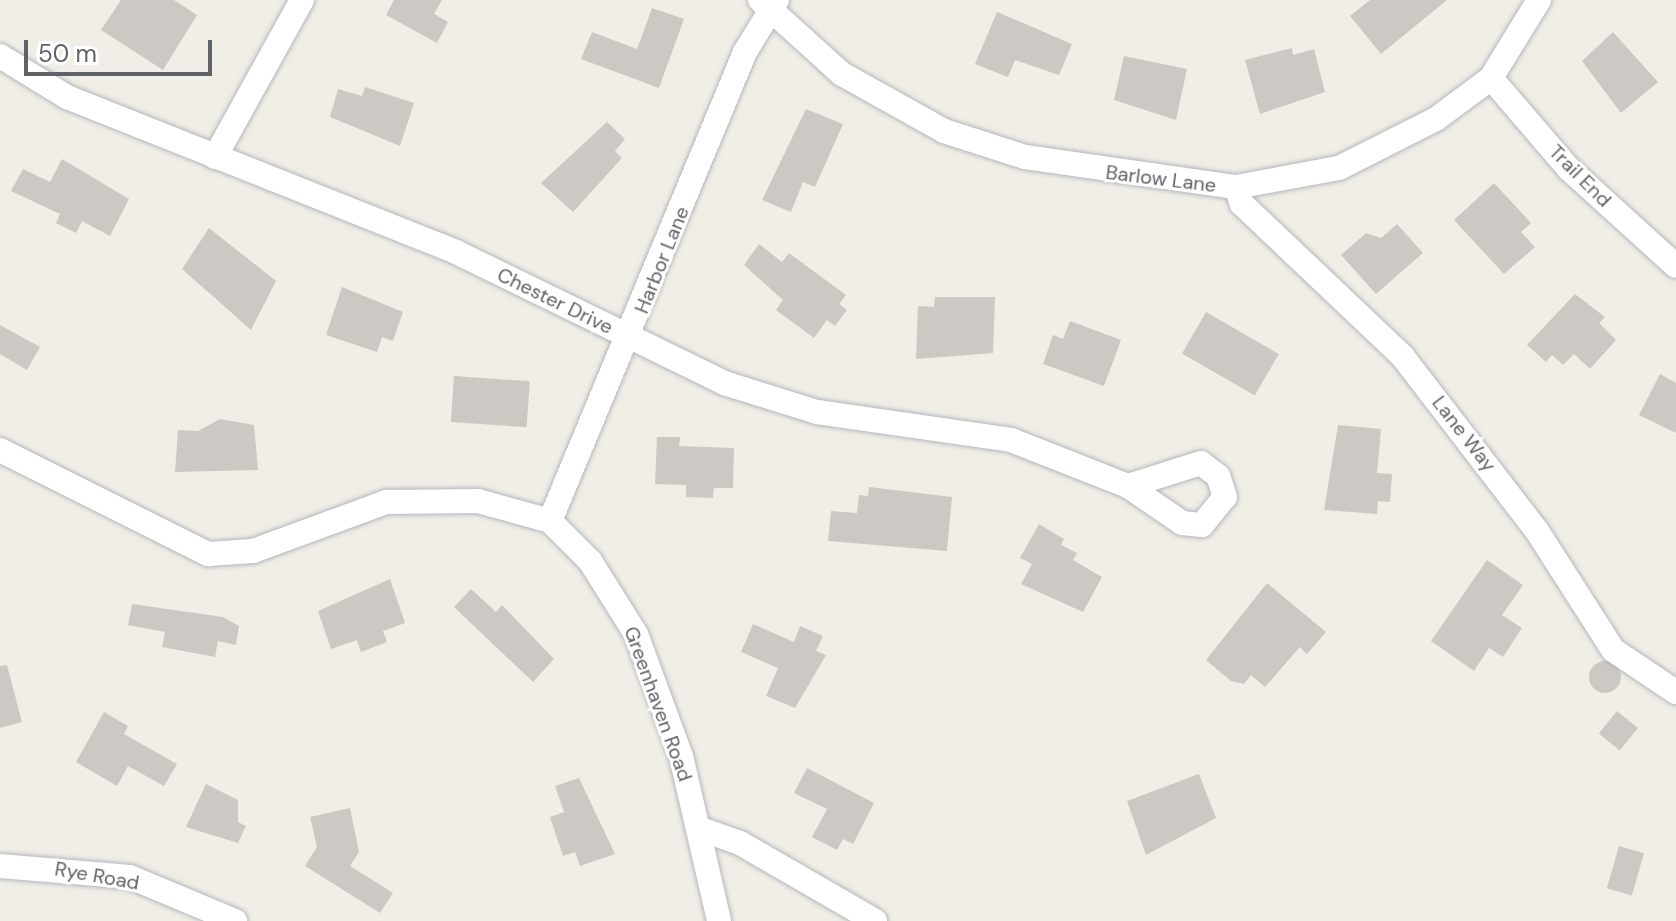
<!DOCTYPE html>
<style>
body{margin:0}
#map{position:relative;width:1676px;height:921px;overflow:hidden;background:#f0eee7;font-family:"DM Sans",sans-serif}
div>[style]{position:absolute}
.building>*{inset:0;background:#ccc9c4;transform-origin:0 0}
.round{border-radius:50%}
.roads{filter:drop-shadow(0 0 2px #b4b7bb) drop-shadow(0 0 2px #b4b7bb)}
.minor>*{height:24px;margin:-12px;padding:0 12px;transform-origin:12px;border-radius:12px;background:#fff}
span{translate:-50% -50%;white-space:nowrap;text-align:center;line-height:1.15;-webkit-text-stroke:6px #fff;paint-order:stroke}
.street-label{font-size:20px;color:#5f6267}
.scale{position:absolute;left:24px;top:40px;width:188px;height:36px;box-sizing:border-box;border:4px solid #5f6267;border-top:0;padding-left:10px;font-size:24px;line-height:28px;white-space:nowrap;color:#5f6267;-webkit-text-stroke:6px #fff;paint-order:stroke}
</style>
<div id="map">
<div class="building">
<i style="clip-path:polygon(121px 0,174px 0,197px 15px,163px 70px,101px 30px)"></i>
<i style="clip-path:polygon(394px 0,442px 0,434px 14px,448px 22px,437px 43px,386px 15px)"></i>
<i style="clip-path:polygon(1370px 0,1447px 0,1381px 54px,1350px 16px)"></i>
<i style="clip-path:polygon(652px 8px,684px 19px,659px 88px,581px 59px,592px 32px,637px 49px)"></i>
<i style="clip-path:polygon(997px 12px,1072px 44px,1059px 75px,1015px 60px,1008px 77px,975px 64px)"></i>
<i style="clip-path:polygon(1613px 32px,1658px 82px,1621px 113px,1582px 61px)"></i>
<i style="clip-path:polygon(1292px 48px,1293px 55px,1314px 49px,1325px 92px,1260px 114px,1245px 60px)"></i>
<i style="clip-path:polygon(1124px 56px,1187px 69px,1176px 120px,1114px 100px)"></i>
<i style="clip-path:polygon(365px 87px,414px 103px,400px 146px,330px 117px,338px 89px,362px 96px)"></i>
<i style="clip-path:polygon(806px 109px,843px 124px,815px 187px,803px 182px,791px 212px,762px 200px)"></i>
<i style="clip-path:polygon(607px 122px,625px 139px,615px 151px,622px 158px,573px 212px,541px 183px)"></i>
<i style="clip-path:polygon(62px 159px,129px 199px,110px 236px,82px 221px,76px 233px,56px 223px,60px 214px,11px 191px,23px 169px,50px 182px)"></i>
<i style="clip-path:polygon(1494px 183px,1531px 223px,1521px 232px,1535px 247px,1504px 274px,1454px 220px)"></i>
<i style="clip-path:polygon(1397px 224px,1423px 253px,1376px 294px,1341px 255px,1366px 233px,1381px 238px)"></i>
<i style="clip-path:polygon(209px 228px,276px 281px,251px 330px,182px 269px)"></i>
<i style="clip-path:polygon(759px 244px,782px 262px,789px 253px,846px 295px,839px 304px,847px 310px,835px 326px,827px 320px,814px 338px,776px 310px,783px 300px,744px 265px)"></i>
<i style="clip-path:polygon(342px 287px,403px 312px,393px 341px,382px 337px,377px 352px,326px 335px)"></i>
<i style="clip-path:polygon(1575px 294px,1605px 317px,1599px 323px,1616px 340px,1590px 369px,1574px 354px,1563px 365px,1552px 355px,1546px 362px,1527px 345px)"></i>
<i style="clip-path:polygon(935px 297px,995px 297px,993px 353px,916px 359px,918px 306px,934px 307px)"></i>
<i style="left:1206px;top:312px;width:84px;height:48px;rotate:30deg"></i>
<i style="clip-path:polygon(1070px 321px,1121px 340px,1104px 386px,1043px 364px,1053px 335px,1063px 339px)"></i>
<i style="clip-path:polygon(0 325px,40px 347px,27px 370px,0 354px)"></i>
<i style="clip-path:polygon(1660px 374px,1676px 383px,1676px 433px,1639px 415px)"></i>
<i style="left:454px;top:376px;width:76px;height:46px;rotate:4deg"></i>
<i style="clip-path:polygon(220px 419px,254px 425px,258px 470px,175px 472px,178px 430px,198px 431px)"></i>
<i style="clip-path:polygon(1338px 425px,1381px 429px,1377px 473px,1392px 474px,1390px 502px,1378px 501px,1377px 514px,1324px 510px)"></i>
<i style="clip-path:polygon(657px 437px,680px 437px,679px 446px,734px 448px,733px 488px,714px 488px,713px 498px,686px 497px,686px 485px,655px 484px)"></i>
<i style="clip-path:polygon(869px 487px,952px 497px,947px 551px,828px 541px,831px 511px,857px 513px,859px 495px,868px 496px)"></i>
<i style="clip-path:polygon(1039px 524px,1064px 539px,1061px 545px,1077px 553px,1073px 560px,1102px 577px,1083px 612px,1021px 584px,1032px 564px,1020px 558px)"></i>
<i style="clip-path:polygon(1487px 560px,1523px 585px,1502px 615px,1522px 628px,1503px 657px,1489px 648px,1474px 671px,1431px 641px)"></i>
<i style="clip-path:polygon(390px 579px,405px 623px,383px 631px,387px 642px,361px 652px,357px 640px,331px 649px,318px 611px)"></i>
<i style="clip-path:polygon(1267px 583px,1326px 632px,1307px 654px,1300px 647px,1265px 687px,1251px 675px,1244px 684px,1231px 681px,1206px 660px)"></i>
<i style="clip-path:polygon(471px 589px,496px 612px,502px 605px,554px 659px,533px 682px,454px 607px)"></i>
<i style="clip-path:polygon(132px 604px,223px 617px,239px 626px,236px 645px,218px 641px,215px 657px,162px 647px,165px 632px,128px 625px)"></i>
<i style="clip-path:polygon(753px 624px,794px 642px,800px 626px,823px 636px,816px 651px,826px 655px,795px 708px,766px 696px,778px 668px,741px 652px)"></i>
<i class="round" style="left:1589px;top:661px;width:32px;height:32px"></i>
<i style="clip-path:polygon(7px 665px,22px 722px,0 728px,0 666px)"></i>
<i style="left:1617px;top:711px;width:27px;height:29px;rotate:39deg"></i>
<i style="clip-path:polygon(104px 712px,128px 726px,124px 734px,177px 764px,164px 786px,128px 766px,117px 786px,76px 762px)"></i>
<i style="clip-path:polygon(807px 768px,874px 803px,853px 844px,843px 839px,837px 850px,812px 837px,827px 809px,794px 793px)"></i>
<i style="clip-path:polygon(1199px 774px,1216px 818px,1146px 855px,1127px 801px)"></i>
<i style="clip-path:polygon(579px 778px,615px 854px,580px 866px,575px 852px,563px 856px,550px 817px,564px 812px,555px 786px)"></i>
<i style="clip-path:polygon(206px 784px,238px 800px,238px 822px,246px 826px,238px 843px,186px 827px)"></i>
<i style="clip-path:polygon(350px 808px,359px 852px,350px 866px,393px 893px,380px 913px,305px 866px,317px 847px,310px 817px)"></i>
<i style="left:1619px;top:846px;width:26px;height:44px;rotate:16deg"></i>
</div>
<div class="roads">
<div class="minor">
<i style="left:760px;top:0;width:110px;rotate:42.1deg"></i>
<i style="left:842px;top:74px;width:117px;rotate:29.2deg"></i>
<i style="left:944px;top:131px;width:85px;rotate:17.8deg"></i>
<i style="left:1025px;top:157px;width:213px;rotate:8.1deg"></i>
<i style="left:1236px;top:187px;width:105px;rotate:-10.5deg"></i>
<i style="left:1339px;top:168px;width:109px;rotate:-26.8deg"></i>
<i style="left:1436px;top:119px;width:69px;rotate:-36.7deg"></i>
<i style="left:1491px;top:78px;width:92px;rotate:-58.4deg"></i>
<i style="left:0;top:56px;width:79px;rotate:31.5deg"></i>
<i style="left:67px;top:97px;width:419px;rotate:21.7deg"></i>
<i style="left:456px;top:252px;width:298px;rotate:26deg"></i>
<i style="left:724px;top:383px;width:97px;rotate:17.3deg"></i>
<i style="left:817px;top:412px;width:196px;rotate:8.2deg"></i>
<i style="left:1011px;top:440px;width:126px;rotate:21.5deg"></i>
<i style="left:1128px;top:486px;width:65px;rotate:34.4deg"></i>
<i style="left:1182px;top:523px;width:20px;rotate:6deg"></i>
<i style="left:1202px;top:525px;width:36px;rotate:-51deg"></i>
<i style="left:1225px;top:497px;width:22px;rotate:-108deg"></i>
<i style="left:1218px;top:476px;width:21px;rotate:-143deg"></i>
<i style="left:1201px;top:463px;width:77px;rotate:162.5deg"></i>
<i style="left:1491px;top:78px;width:120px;rotate:49.4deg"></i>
<i style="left:1569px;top:169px;width:144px;rotate:42.2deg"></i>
<i style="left:215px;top:157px;width:179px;rotate:-61deg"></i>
<i style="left:1236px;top:187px;width:18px;rotate:71deg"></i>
<i style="left:1242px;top:204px;width:222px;rotate:43.5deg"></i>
<i style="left:1403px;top:357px;width:220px;rotate:52.4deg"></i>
<i style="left:1537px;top:531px;width:141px;rotate:57.4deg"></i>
<i style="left:1613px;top:650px;width:76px;rotate:33.7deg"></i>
<i style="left:0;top:450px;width:233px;rotate:26.6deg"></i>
<i style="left:208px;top:554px;width:45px;rotate:-3.8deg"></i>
<i style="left:253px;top:551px;width:142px;rotate:-20.2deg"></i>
<i style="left:386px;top:502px;width:92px;rotate:-0.6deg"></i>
<i style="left:478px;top:501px;width:75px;rotate:15.5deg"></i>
<i style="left:550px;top:521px;width:57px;rotate:45deg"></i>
<i style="left:590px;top:561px;width:86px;rotate:57.8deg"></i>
<i style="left:636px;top:634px;width:130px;rotate:69.8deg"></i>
<i style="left:681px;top:756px;width:169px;rotate:77deg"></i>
<i style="left:550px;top:521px;width:508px;rotate:-67.42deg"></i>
<i style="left:745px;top:52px;width:61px;rotate:-58.4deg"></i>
<i style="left:698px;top:828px;width:45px;rotate:19.7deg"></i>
<i style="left:740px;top:843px;width:156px;rotate:30deg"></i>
<i style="left:0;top:866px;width:130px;rotate:4.8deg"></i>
<i style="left:130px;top:877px;width:114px;rotate:22.7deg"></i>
</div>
</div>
<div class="street-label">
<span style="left:1580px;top:176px;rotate:45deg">Trail End</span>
<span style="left:1161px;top:179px;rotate:7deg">Barlow Lane</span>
<span style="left:662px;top:260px;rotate:-68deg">Harbor Lane</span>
<span style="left:555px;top:301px;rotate:26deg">Chester Drive</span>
<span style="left:1464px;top:434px;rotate:52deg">Lane Way</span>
<span style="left:658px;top:704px;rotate:70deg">Greenhaven Road</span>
<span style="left:97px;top:876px;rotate:10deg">Rye Road</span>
</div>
<div class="scale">50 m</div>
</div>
